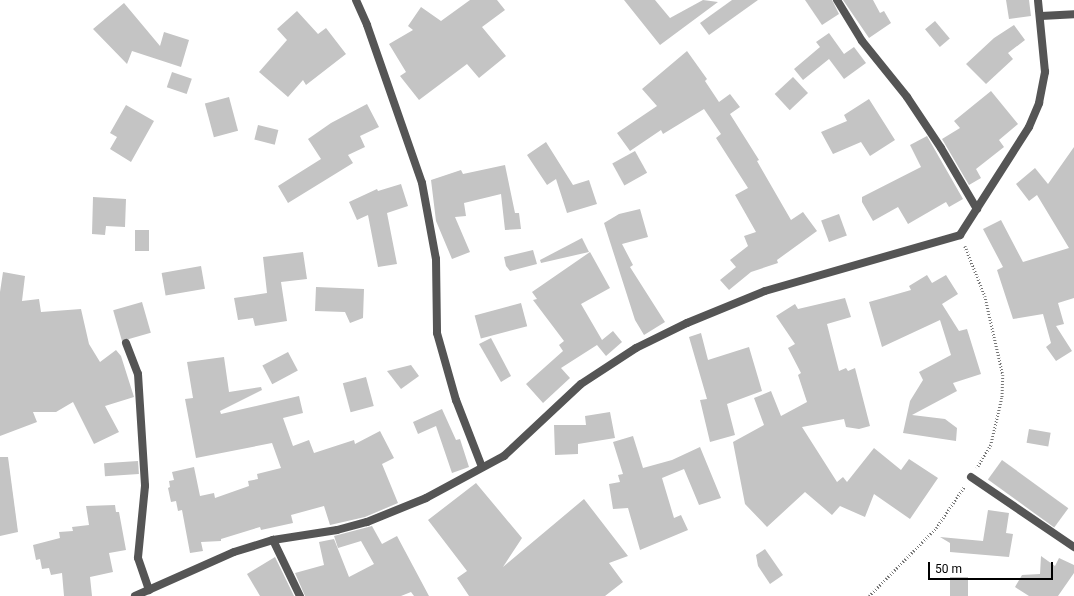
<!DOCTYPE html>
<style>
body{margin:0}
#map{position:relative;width:1074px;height:596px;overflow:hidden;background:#fff;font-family:Roboto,sans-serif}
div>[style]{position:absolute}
.building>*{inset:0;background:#c4c4c4;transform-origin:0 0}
.path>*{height:2.5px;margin-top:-1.25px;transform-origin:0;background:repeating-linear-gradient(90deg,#777 0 1px,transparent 0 3px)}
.minor>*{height:8px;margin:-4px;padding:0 4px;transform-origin:4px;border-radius:4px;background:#555}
span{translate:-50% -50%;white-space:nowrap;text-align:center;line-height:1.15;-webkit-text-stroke:3px #fff;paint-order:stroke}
.scale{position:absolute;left:928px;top:562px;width:125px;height:18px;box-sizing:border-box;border:2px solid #000;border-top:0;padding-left:5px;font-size:12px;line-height:14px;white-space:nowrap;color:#000;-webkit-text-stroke:3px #fff;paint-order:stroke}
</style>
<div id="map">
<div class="building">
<i style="clip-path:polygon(470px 0,497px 0,505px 10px,482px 27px,506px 56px,479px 78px,467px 64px,419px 100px,400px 76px,406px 72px,389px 44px,413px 30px,408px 26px,421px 7px,441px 21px)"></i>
<i style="clip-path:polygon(624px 0,655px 0,670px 18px,703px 0,718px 2px,660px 45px)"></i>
<i style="clip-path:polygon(732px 0,758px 0,709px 35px,700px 23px)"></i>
<i style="clip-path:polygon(805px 0,832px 0,839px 14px,822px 25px)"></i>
<i style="clip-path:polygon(843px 0,873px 0,880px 13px,884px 11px,891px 23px,869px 38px)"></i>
<i style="clip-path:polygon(1006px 0,1029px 0,1031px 16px,1009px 19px)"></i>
<i style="clip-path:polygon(124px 3px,160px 46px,164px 32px,189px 40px,181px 67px,132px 51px,127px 64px,93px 29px)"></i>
<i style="clip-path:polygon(297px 11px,318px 34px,326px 28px,346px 54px,306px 85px,303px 80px,288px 97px,259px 72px,287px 40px,277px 29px)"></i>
<i style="left:935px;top:21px;width:23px;height:13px;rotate:50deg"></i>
<i style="clip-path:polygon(1014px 25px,1025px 40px,1008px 53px,1013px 59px,986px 84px,966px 64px,994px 38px)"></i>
<i style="clip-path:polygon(829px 33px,844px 54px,854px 47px,866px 63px,844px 79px,829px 59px,803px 80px,794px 69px,820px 47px,816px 42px)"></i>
<i style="clip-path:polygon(687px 51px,707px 79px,705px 81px,719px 102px,730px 94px,740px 107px,730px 114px,759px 160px,757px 161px,791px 220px,803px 212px,817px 231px,777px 260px,778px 263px,751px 272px,729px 290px,720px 280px,736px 267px,730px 260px,748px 246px,744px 236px,756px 232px,735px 195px,748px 188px,716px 138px,721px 134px,704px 109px,663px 134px,661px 130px,630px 151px,617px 133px,657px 106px,642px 89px)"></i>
<i style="left:172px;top:72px;width:21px;height:16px;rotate:19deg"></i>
<i style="left:793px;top:77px;width:22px;height:25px;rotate:47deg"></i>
<i style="clip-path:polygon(991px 91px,1018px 124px,999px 140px,1004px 147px,976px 169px,981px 178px,969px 185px,942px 139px,960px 128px,954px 121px)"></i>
<i style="left:229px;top:97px;width:35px;height:25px;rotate:75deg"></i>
<i style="clip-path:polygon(869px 99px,895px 140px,870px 156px,861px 142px,833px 154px,821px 132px,847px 121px,844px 115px)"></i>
<i style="clip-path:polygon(367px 104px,379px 127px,360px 136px,365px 147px,348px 155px,353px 163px,288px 203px,278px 186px,321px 159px,308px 139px,331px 123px)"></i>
<i style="clip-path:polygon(126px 105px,154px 121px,131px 162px,110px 149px,117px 137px,110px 133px)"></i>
<i style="left:258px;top:125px;width:21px;height:15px;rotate:14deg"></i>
<i style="clip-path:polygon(927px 136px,963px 199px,949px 207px,946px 202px,908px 224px,898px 207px,873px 221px,862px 202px,862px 197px,921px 167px,910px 145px)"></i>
<i style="clip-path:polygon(546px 142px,573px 185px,589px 180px,597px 204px,567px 213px,556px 179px,547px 185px,527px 155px)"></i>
<i style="clip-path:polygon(1074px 147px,1074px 298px,1058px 303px,1064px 324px,1056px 326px,1072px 351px,1056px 361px,1046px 347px,1051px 343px,1043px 314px,1013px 319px,997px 270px,1003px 267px,983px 229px,1001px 220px,1023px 262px,1069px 248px,1037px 195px,1029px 201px,1016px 184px,1035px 168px,1048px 184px)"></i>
<i style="left:635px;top:151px;width:25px;height:26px;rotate:61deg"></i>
<i style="clip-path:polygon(505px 165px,515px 213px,519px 213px,521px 229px,505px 230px,501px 194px,464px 203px,466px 216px,455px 217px,470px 252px,452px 259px,436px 221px,431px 180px,461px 170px,463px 174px)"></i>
<i style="clip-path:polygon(401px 184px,408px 206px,387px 213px,397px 264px,378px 267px,368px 215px,357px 220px,349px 202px,377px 189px,378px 191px)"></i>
<i style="clip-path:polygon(93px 197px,126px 199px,125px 227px,106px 226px,105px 235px,92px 234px)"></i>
<i style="clip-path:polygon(640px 209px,648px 237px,622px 244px,633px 265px,630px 267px,665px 322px,644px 335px,635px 320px,604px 223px,619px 214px)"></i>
<i style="left:839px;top:214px;width:23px;height:19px;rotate:70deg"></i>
<i style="left:135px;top:230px;width:14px;height:21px"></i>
<i style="clip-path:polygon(582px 238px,589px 252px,541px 263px,540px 260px)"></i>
<i style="clip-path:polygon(533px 250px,537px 264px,510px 271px,506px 266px,504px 257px)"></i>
<i style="clip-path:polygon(303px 252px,307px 279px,281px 282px,287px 321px,255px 326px,253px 318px,238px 320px,234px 298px,267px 293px,263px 257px)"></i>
<i style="clip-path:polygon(590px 252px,610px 288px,581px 304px,602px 340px,613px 331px,622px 342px,606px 356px,597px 345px,561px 368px,570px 378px,543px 403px,526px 384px,563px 351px,559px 345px,564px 341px,533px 300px,537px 299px,532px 292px)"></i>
<i style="left:201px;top:266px;width:23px;height:40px;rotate:80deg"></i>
<i style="clip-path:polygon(3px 272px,25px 276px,22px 301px,39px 299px,41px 312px,81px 309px,89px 344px,100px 362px,116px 350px,121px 356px,134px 397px,105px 406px,119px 432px,94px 444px,73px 402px,56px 412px,33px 412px,37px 422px,0 436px,0 292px)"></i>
<i style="clip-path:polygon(927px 275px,932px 283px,946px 275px,958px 294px,942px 304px,959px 331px,967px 329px,981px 374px,953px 383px,957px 391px,912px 415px,945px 419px,957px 428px,956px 441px,903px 433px,910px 401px,923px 380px,919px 372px,951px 355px,940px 320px,882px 347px,869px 302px,911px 290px,909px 286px)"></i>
<i style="clip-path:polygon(316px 287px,364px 289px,363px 318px,350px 323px,345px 312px,315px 311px)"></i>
<i style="clip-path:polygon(845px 298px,851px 317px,827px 324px,839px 371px,846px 368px,848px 371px,855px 368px,870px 426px,859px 429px,846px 427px,844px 419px,802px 427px,837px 482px,843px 477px,847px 482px,874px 448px,901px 470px,909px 459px,938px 478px,910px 519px,874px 494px,865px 517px,840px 506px,832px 515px,805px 492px,767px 527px,745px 504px,733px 442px,764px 425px,754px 398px,771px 391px,781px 416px,807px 402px,798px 375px,801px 373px,788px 348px,795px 344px,776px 316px,795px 304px,798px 309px)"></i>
<i style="left:142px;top:302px;width:32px;height:30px;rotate:74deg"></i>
<i style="left:521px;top:303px;width:24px;height:48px;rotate:75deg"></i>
<i style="clip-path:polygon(701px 333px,708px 360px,749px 347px,762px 391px,727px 404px,735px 435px,710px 442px,700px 400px,707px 399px,689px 337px)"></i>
<i style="clip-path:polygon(491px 338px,511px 376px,501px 382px,479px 344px)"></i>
<i style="left:288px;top:352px;width:21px;height:29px;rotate:62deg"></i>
<i style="clip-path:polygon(224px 357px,229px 392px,261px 387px,262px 390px,220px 411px,221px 414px,299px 396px,303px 413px,283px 418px,293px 446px,309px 440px,314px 453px,354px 440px,355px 444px,380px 431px,394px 458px,382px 464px,398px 503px,365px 517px,330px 525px,324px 506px,291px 515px,293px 523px,261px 530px,260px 527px,221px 539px,221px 541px,201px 542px,203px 551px,190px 553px,182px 510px,178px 511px,176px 501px,171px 502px,168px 488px,170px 487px,169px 481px,174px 480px,172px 472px,194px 467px,200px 496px,214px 493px,215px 498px,249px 486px,248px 481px,258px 479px,257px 474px,281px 468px,272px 443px,196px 458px,185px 399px,193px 398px,187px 362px)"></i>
<i style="clip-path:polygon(411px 365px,419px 376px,401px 389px,387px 371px)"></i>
<i style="left:366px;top:377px;width:30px;height:24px;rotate:75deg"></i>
<i style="clip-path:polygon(442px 409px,456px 440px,460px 439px,469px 467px,452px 473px,436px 426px,418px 434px,413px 422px)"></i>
<i style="clip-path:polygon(610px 412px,615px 438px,578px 444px,578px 454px,555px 455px,554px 425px,586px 425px,585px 416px)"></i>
<i style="left:1029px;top:429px;width:22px;height:14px;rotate:10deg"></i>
<i style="clip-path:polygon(633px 436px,643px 468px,672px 460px,700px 447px,721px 498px,699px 505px,684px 469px,662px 478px,674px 518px,681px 515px,688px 530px,640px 550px,628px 508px,613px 509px,609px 484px,620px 482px,618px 475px,623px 474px,613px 442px)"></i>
<i style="clip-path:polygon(0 457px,8px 457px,18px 532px,0 536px)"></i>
<i style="left:1002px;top:460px;width:82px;height:24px;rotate:36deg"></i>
<i style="left:138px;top:461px;width:13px;height:34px;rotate:86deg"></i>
<i style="clip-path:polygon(476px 483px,522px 538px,503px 567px,584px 499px,628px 556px,609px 563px,623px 582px,605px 596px,469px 596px,457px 578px,467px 571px,428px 520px)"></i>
<i style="clip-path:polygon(115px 505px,116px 512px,119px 512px,126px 550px,109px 553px,113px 572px,90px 577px,92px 596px,64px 596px,62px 573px,51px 575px,49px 568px,42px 569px,40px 559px,36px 560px,33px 545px,60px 538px,59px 532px,73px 531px,72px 527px,89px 525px,86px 506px)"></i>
<i style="clip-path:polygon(988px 510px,1009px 513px,1006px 533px,1013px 534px,1009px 557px,950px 552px,950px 543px,940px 537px,983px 541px)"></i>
<i style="clip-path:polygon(372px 526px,382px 544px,397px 536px,429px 596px,414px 596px,411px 592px,401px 596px,305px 596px,295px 573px,324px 565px,319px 542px,334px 539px,349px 577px,374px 564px,361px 541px,338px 548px,334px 536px)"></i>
<i style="clip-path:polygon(765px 549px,783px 575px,770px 584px,758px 566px,756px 555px)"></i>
<i style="clip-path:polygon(1041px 556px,1055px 566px,1059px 558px,1074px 565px,1074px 573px,1058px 596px,1029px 596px,1015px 587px,1022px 575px,1040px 574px)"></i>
<i style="clip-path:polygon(275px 557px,294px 596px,260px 596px,247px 574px)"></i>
<i style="left:950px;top:577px;width:18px;height:19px"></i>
</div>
<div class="path">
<i style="left:965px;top:246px;width:54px;rotate:68.2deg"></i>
<i style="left:985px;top:296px;width:81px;rotate:77.2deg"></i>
<i style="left:1003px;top:375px;width:23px;rotate:92deg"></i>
<i style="left:1002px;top:398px;width:48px;rotate:103.2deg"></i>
<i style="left:991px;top:445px;width:27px;rotate:121deg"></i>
<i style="left:869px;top:596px;width:95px;rotate:-45.4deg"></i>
<i style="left:936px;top:528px;width:50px;rotate:-55.7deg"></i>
</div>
<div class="minor">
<i style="left:356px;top:0;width:27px;rotate:66deg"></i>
<i style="left:367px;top:25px;width:167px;rotate:70.8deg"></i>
<i style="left:422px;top:183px;width:77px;rotate:79.6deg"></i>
<i style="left:436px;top:259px;width:74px;rotate:89.2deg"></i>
<i style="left:437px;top:333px;width:70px;rotate:74.2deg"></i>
<i style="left:456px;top:400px;width:72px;rotate:68.8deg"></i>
<i style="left:837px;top:0;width:48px;rotate:58.6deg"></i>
<i style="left:862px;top:41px;width:72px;rotate:51.2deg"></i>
<i style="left:907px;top:97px;width:61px;rotate:56.3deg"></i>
<i style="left:941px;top:148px;width:71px;rotate:59.5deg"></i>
<i style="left:1041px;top:16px;width:33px;rotate:-3deg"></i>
<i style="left:126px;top:343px;width:33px;rotate:69deg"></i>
<i style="left:138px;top:374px;width:112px;rotate:86.4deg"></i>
<i style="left:145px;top:486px;width:72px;rotate:95.6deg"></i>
<i style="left:138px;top:558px;width:34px;rotate:71deg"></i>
<i style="left:971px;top:477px;width:125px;rotate:34.2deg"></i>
<i style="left:273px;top:540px;width:62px;rotate:64.3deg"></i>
<i style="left:135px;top:596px;width:108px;rotate:-24deg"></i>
<i style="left:234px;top:552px;width:41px;rotate:-17.1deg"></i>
<i style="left:273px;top:540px;width:65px;rotate:-8.9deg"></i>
<i style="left:337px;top:530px;width:31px;rotate:-15deg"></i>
<i style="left:367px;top:522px;width:64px;rotate:-22.1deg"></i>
<i style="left:426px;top:498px;width:89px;rotate:-28.3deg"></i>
<i style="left:504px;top:456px;width:105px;rotate:-43.1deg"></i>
<i style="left:581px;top:384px;width:66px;rotate:-33.2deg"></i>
<i style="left:636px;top:348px;width:57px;rotate:-26.1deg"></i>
<i style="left:687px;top:323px;width:84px;rotate:-22.3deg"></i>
<i style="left:765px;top:291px;width:203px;rotate:-16deg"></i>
<i style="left:960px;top:235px;width:128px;rotate:-57.4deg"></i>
<i style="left:1029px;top:127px;width:26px;rotate:-67deg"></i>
<i style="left:1039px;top:103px;width:32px;rotate:-79deg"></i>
<i style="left:1045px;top:72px;width:72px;rotate:-95.6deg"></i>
</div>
<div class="scale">50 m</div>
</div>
